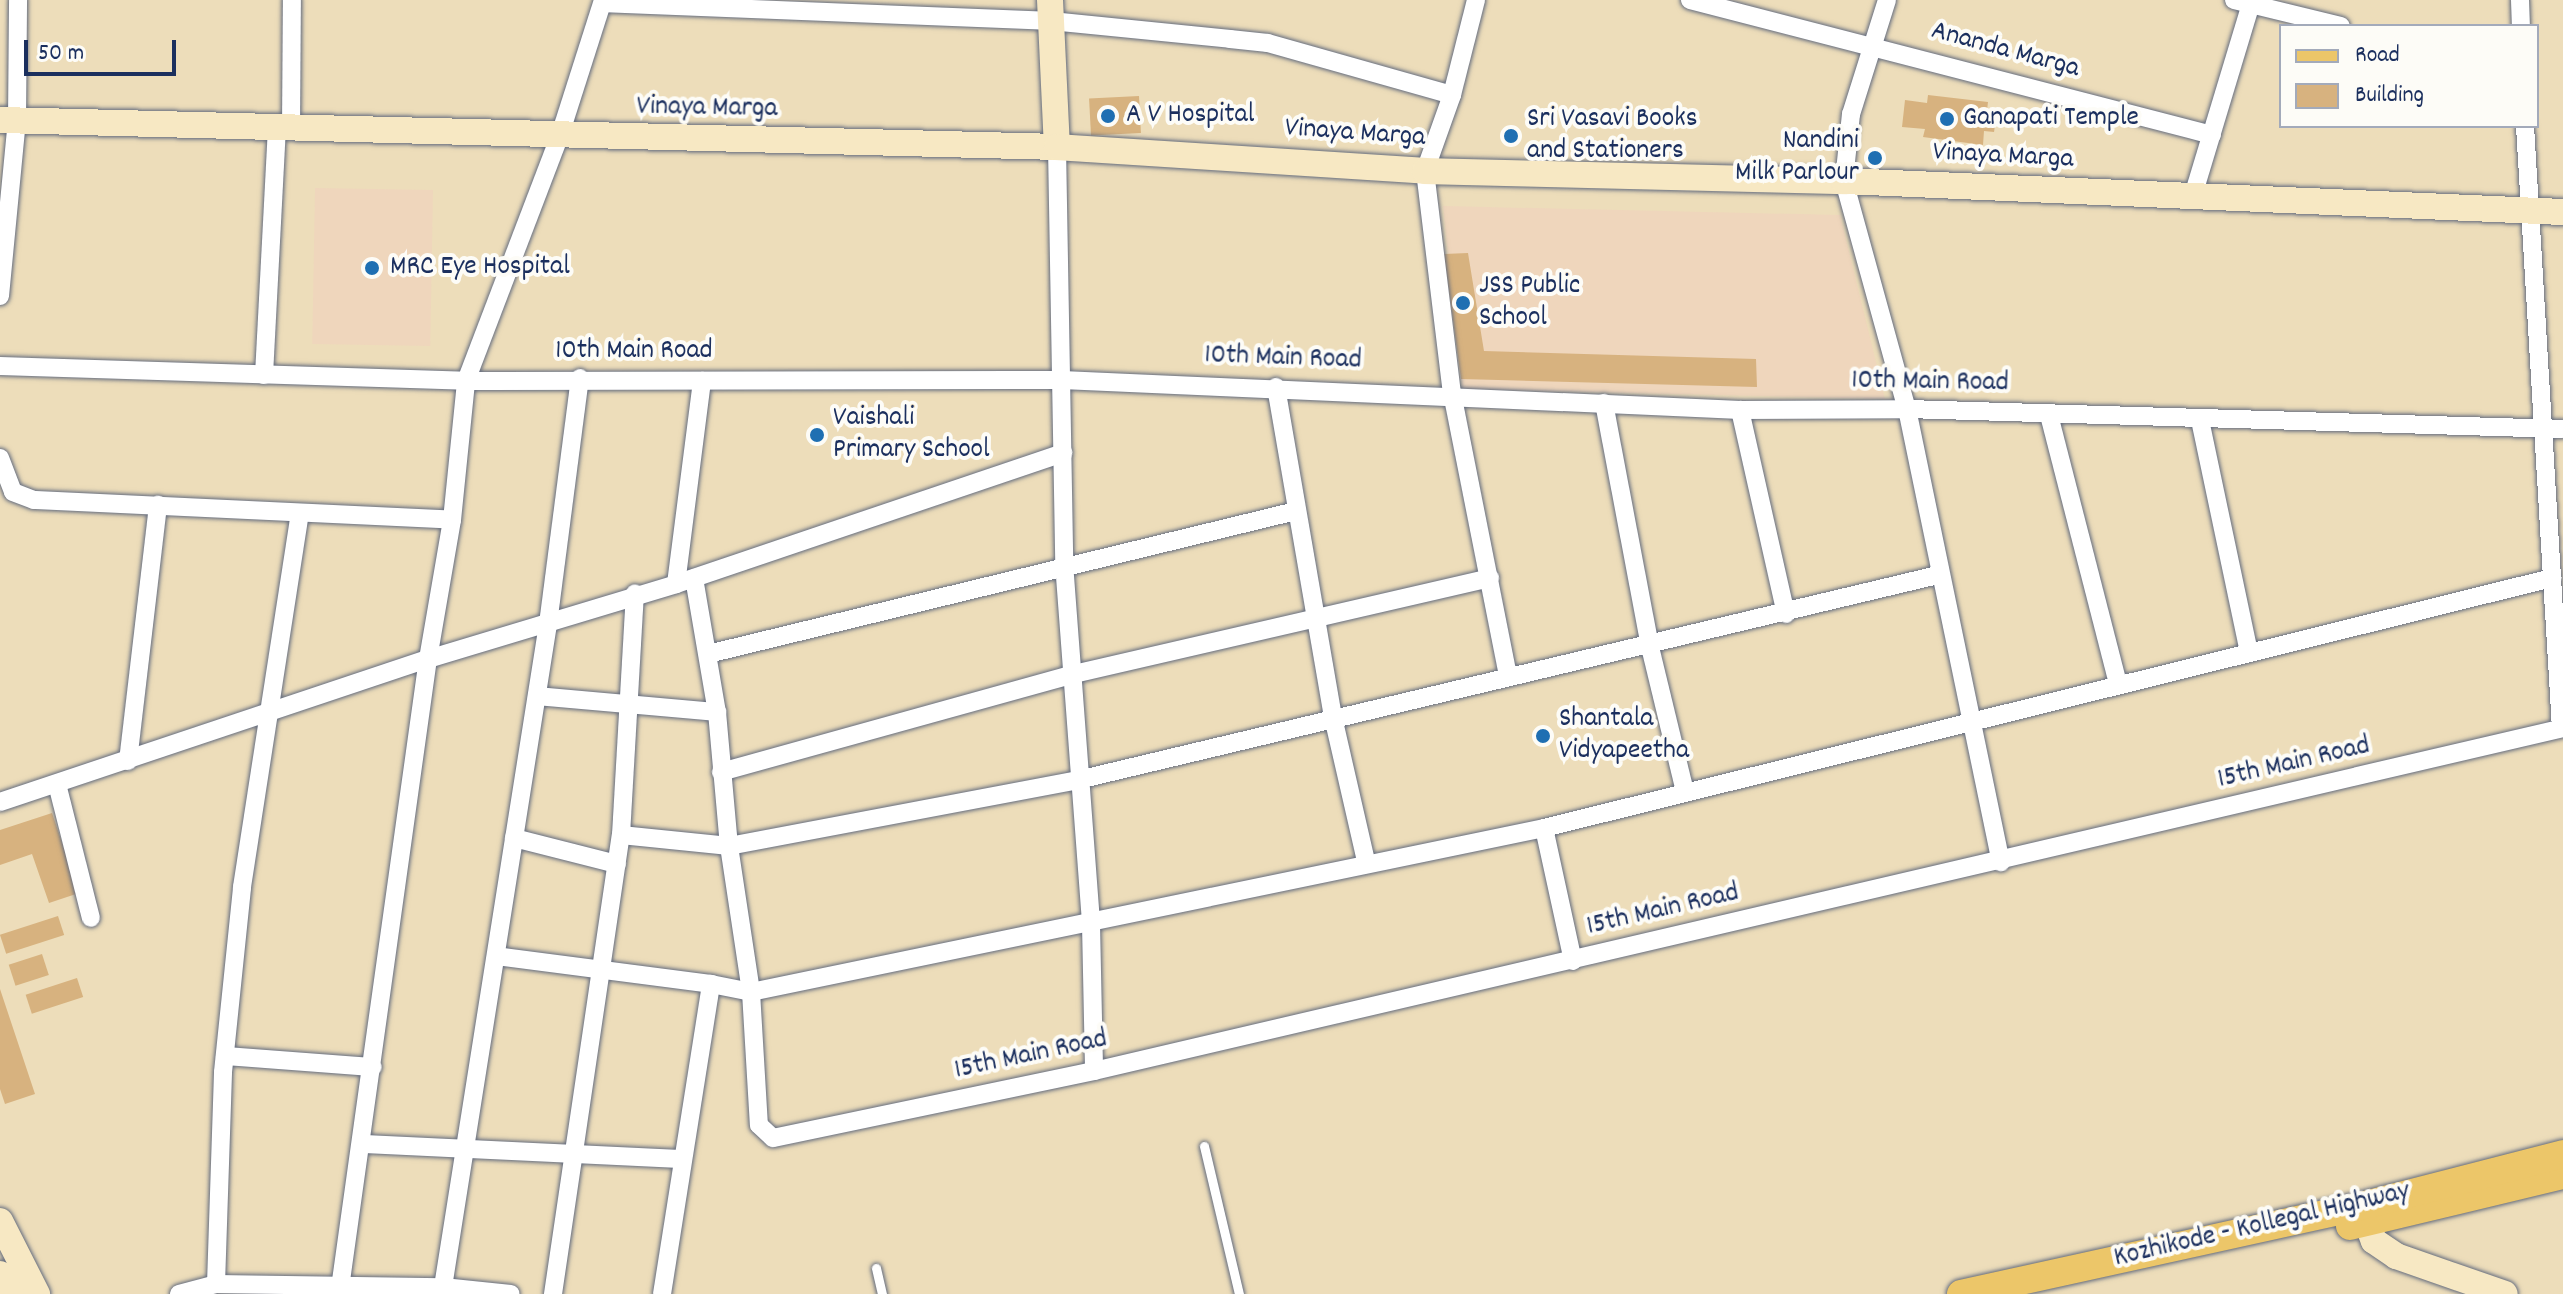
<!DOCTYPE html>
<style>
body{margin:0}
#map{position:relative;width:2563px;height:1294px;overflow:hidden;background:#edddba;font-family:Dekko,sans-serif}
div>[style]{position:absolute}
.built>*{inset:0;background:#efd6bc;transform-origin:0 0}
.building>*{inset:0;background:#d7b27f;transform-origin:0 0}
.roads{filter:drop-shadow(0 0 2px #646c7e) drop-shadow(0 0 2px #646c7e)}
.lane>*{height:9px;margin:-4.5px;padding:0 4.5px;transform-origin:4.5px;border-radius:4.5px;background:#fff}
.street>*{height:18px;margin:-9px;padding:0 9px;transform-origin:9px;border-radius:9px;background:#fff}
.secondary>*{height:26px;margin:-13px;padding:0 13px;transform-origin:13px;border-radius:13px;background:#f7e8c3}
.primary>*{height:28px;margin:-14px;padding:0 14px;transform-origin:14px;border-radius:14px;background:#ecc669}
.dots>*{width:22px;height:22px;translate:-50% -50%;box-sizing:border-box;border:4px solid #fdfcf7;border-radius:50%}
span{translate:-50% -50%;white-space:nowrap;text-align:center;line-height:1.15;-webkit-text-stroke:8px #fdfcf7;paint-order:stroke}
.street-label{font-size:28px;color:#1b2f5e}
.poi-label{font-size:28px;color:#1b2f5e}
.left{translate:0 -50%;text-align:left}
.right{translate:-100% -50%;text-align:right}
.legend{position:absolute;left:2279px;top:24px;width:260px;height:104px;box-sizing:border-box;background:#fdfcf7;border:2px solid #a3aaba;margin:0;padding:10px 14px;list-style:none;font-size:24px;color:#1b2f5e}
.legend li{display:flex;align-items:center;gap:16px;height:40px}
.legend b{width:40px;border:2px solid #a3aaba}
.scale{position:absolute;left:24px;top:40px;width:152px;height:36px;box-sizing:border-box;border:4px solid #1b2f5e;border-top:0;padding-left:10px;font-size:24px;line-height:28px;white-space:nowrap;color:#1b2f5e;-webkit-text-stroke:6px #fdfcf7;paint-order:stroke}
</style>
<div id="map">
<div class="built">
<i style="left:315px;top:188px;width:118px;height:156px;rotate:1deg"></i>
<i style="clip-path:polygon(1443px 206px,1840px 215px,1885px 399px,1462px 389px)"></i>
</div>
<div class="building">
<i style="clip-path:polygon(1928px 95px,1988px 102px,1986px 119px,1996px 120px,1994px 132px,1984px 131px,1983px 145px,1923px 137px,1925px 129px,1902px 127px,1905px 100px,1927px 103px)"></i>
<i style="left:1139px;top:96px;width:37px;height:50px;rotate:87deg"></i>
<i style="clip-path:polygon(1468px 253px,1484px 351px,1756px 359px,1757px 387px,1461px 379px,1444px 254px)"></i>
<i style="clip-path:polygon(52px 813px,79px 893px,49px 903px,32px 854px,0 865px,0 830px)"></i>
<i style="left:58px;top:916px;width:20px;height:61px;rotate:72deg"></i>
<i style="left:42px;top:954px;width:22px;height:35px;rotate:72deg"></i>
<i style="left:77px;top:978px;width:20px;height:54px;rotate:72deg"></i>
<i style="clip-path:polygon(0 989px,35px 1094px,5px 1104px,0 1089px)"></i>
</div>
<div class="roads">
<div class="lane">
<i style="left:1204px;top:1146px;width:152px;rotate:76.7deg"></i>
<i style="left:876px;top:1268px;width:27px;rotate:77deg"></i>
</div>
<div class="street">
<i style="left:1476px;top:0;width:98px;rotate:104.2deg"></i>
<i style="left:1452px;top:95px;width:81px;rotate:109.6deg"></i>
<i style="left:1425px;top:171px;width:224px;rotate:83.1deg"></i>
<i style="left:1452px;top:393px;width:289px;rotate:78.8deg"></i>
<i style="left:1690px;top:0;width:539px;rotate:14.5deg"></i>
<i style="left:1887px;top:0;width:120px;rotate:107.5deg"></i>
<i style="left:1851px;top:114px;width:67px;rotate:96deg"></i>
<i style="left:1844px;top:181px;width:237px;rotate:74.6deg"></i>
<i style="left:1907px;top:409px;width:463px;rotate:78.3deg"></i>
<i style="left:2234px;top:0;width:110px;rotate:13.7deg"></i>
<i style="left:2520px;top:0;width:26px;rotate:88deg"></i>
<i style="left:603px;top:3px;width:448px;rotate:2.3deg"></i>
<i style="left:1051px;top:21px;width:180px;rotate:5.7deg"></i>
<i style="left:1230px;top:39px;width:38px;rotate:6deg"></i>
<i style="left:1268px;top:43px;width:191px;rotate:15.8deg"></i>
<i style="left:2525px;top:126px;width:603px;rotate:86.58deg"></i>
<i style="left:291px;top:129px;width:129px;rotate:-89.6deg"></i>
<i style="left:1057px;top:147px;width:416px;rotate:89deg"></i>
<i style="left:1064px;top:563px;width:362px;rotate:85.7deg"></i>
<i style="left:1091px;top:924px;width:147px;rotate:88.8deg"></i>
<i style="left:2192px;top:199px;width:208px;rotate:-73.2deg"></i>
<i style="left:0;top:296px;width:177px;rotate:-84.5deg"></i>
<i style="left:17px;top:120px;width:120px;rotate:-89.5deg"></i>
<i style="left:0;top:366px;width:466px;rotate:1.8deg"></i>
<i style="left:466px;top:381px;width:596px;rotate:-0.1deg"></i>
<i style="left:1062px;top:380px;width:679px;rotate:2.53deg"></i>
<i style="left:1740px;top:410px;width:167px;rotate:-0.3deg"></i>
<i style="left:1907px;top:409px;width:656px;rotate:1.75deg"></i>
<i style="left:264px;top:375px;width:247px;rotate:-87deg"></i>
<i style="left:1276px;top:387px;width:335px;rotate:80.2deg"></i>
<i style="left:1333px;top:717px;width:148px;rotate:77.1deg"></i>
<i style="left:1604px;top:403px;width:248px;rotate:79.3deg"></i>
<i style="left:1650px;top:647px;width:149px;rotate:76.4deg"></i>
<i style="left:1740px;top:410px;width:209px;rotate:77.3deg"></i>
<i style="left:2049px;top:415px;width:278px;rotate:75.6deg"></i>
<i style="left:2200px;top:420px;width:237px;rotate:78.1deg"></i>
<i style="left:0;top:458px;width:36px;rotate:69deg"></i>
<i style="left:13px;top:492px;width:22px;rotate:21deg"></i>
<i style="left:34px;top:500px;width:418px;rotate:2.7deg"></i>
<i style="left:694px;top:578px;width:136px;rotate:80.3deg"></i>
<i style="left:717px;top:712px;width:135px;rotate:84.9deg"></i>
<i style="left:729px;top:846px;width:148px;rotate:81.4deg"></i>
<i style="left:751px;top:992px;width:133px;rotate:86.6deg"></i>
<i style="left:759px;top:1125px;width:19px;rotate:43deg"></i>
<i style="left:773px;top:1138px;width:328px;rotate:-11.8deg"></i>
<i style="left:1094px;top:1071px;width:1509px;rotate:-13.14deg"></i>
<i style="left:676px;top:584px;width:205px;rotate:-82.7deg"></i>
<i style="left:708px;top:654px;width:605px;rotate:-13.67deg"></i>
<i style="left:537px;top:696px;width:181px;rotate:5.1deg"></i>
<i style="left:128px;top:761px;width:258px;rotate:-83.3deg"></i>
<i style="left:721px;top:772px;width:366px;rotate:-15.5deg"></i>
<i style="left:1074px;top:674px;width:427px;rotate:-13deg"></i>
<i style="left:57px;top:784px;width:138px;rotate:75.8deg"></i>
<i style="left:0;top:802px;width:451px;rotate:-18.5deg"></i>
<i style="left:428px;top:659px;width:259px;rotate:-16.8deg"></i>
<i style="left:676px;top:584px;width:409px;rotate:-18.7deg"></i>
<i style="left:1544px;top:828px;width:136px;rotate:77.7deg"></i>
<i style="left:621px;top:835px;width:109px;rotate:5.8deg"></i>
<i style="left:729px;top:846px;width:355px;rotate:-10.7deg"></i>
<i style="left:1078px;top:780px;width:884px;rotate:-13.41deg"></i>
<i style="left:514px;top:838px;width:106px;rotate:14.2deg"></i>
<i style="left:496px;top:956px;width:217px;rotate:7.4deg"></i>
<i style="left:225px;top:1056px;width:148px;rotate:4.3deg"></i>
<i style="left:363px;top:1144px;width:319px;rotate:2.7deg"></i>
<i style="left:216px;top:1284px;width:212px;rotate:-88.1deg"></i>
<i style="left:223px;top:1072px;width:186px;rotate:-84.1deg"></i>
<i style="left:242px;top:887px;width:378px;rotate:-81.2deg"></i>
<i style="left:443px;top:1287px;width:671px;rotate:-81deg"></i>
<i style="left:548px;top:624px;width:248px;rotate:-82.6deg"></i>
<i style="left:340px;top:1288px;width:635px;rotate:-82.04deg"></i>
<i style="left:428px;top:659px;width:141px;rotate:-80.2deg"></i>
<i style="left:452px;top:520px;width:140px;rotate:-84.2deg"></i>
<i style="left:466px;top:381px;width:260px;rotate:-69.1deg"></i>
<i style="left:559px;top:138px;width:145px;rotate:-72.3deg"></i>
<i style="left:179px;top:1294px;width:38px;rotate:-15deg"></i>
<i style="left:216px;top:1284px;width:227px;rotate:0.8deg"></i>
<i style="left:443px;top:1287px;width:68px;rotate:5.9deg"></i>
<i style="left:553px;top:1294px;width:464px;rotate:-81.6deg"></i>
<i style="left:621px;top:835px;width:242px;rotate:-86.7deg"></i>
<i style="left:662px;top:1294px;width:314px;rotate:-81deg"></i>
<i style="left:711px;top:984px;width:41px;rotate:11.3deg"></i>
<i style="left:751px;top:992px;width:810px;rotate:-11.68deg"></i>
<i style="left:1544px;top:828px;width:1039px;rotate:-13.93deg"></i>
</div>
<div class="secondary">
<i style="left:1050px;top:0;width:147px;rotate:87.3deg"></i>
<i style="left:0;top:120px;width:1057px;rotate:1.46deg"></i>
<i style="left:1057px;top:147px;width:369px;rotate:3.7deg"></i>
<i style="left:1425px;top:171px;width:419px;rotate:1.4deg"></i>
<i style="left:1844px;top:181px;width:720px;rotate:2.47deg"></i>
<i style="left:2361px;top:1206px;width:37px;rotate:70deg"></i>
<i style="left:2374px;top:1241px;width:27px;rotate:34deg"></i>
<i style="left:2396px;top:1256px;width:115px;rotate:19.2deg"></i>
<i style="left:0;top:1221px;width:82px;rotate:63.1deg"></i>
<i style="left:0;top:1274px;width:23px;rotate:61deg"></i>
</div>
<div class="primary">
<i style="left:2350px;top:1226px;width:219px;rotate:-13.5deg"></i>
<i style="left:1961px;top:1294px;width:410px;rotate:-12.4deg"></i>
<i style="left:2361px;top:1206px;width:209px;rotate:-14.4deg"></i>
</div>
</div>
<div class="dots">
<i style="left:1108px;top:116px;background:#1f6fb2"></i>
<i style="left:1947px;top:119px;background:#1f6fb2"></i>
<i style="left:1511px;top:136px;background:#1f6fb2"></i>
<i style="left:1875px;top:158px;background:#1f6fb2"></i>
<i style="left:372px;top:268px;background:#1f6fb2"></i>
<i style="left:1463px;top:303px;background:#1f6fb2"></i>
<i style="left:817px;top:435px;background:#1f6fb2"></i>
<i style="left:1543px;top:736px;background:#1f6fb2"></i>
</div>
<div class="street-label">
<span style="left:2005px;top:51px;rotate:15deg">Ananda Marga</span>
<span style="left:707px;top:109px;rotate:1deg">Vinaya Marga</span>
<span style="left:1355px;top:134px;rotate:4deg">Vinaya Marga</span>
<span style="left:2003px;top:157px;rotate:3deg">Vinaya Marga</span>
<span style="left:634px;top:352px">10th Main Road</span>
<span style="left:1283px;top:359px;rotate:2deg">10th Main Road</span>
<span style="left:1930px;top:383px;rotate:1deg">10th Main Road</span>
<span style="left:2294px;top:764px;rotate:-13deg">15th Main Road</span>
<span style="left:1663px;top:911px;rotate:-13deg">15th Main Road</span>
<span style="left:1031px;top:1056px;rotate:-12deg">15th Main Road</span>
<span style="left:2262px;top:1226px;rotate:-13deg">Kozhikode - Kollegal Highway</span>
</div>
<div class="poi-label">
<span class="left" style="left:1126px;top:116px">A V Hospital</span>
<span class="left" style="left:1963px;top:119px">Ganapati Temple</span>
<span class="left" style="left:1527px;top:136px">Sri Vasavi Books<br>and Stationers</span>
<span class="right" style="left:1859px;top:158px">Nandini<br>Milk Parlour</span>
<span class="left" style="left:390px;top:268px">MRC Eye Hospital</span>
<span class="left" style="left:1479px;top:303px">JSS Public<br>School</span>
<span class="left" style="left:833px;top:435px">Vaishali<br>Primary School</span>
<span class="left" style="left:1559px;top:736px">Shantala<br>Vidyapeetha</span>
</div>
<ul class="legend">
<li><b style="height:10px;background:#ecc669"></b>Road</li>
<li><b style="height:22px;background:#d7b27f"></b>Building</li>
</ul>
<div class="scale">50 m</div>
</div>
